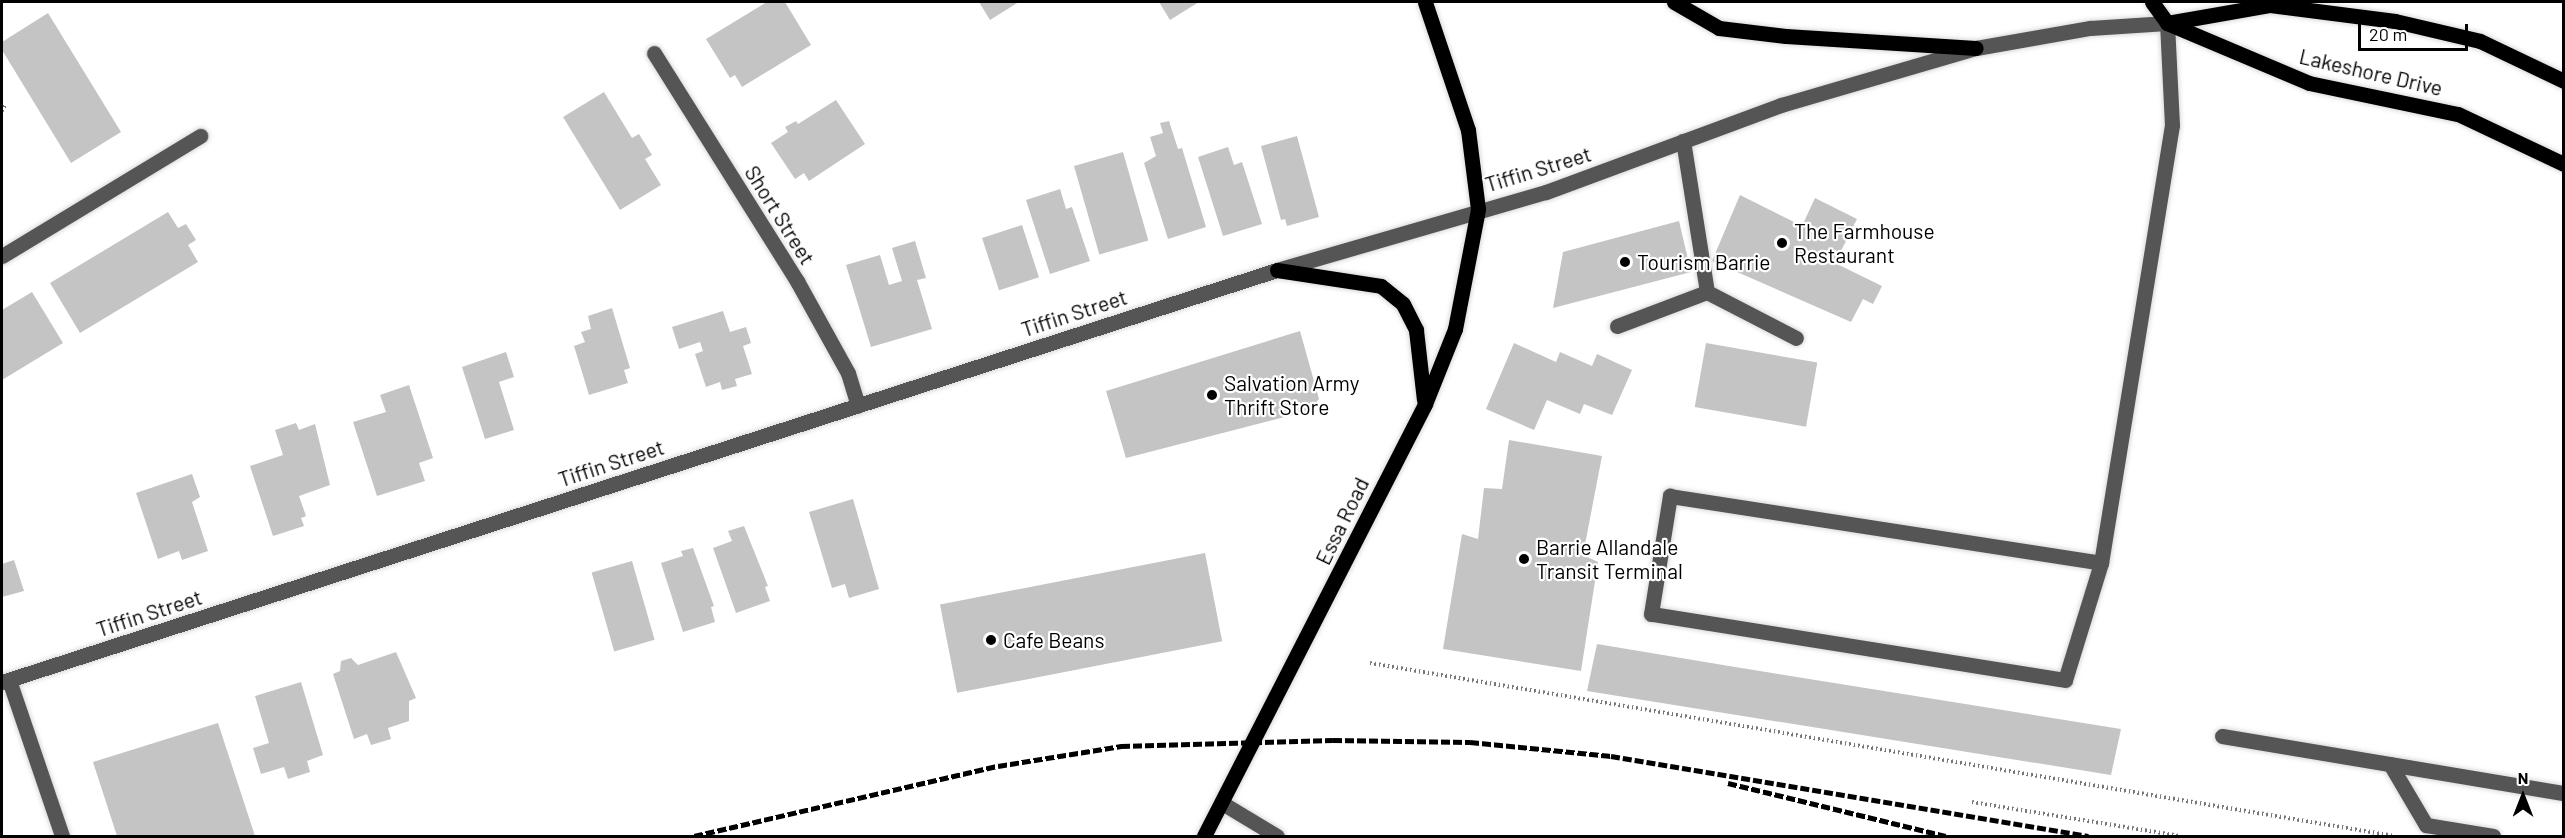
<!DOCTYPE html>
<style>
body{margin:0}
#map{position:relative;width:2565px;height:838px;overflow:hidden;background:#fff;font-family:Barlow,sans-serif}
div>[style]{position:absolute}
.building>*{inset:0;background:#c4c4c4;transform-origin:0 0}
.path>*{height:4px;margin-top:-2px;transform-origin:0;background:repeating-linear-gradient(90deg,#777 0 1.5px,transparent 0 4.5px)}
.roads{filter:drop-shadow(0 0 2px #dbdbdb) drop-shadow(0 0 2px #dbdbdb)}
.minor>*{height:15px;margin:-7.5px;padding:0 7.5px;transform-origin:7.5px;border-radius:7.5px;background:#555}
.major>*{height:15px;margin:-7.5px;padding:0 7.5px;transform-origin:7.5px;border-radius:7.5px;background:#000}
.rail>*{height:4.5px;margin-top:-2.25px;transform-origin:0;background:repeating-linear-gradient(90deg,#000 0 9px,transparent 0 12px)}
.dots>*{width:16px;height:16px;translate:-50% -50%;box-sizing:border-box;border:3px solid #fff;border-radius:50%}
span{translate:-50% -50%;white-space:nowrap;text-align:center;line-height:1.15;-webkit-text-stroke:4.5px #fff;paint-order:stroke}
.street-label{font-size:21px;color:#000}
.poi-label{font-size:21px;color:#000}
.left{translate:0 -50%;text-align:left}
.frame{position:absolute;inset:0;border:3px solid #000;pointer-events:none}
.north{position:absolute;left:2493px;top:766px;width:60px;height:60px;-webkit-text-stroke:4px #fff;paint-order:stroke;rotate:0deg;font-size:16px;font-weight:700;line-height:24px;text-align:center;color:#000}
.north::after{content:'';display:block;margin:auto;width:21px;height:27px;background:#000;clip-path:polygon(50% 0,100% 100%,50% 72%,0 100%)}
.scale{position:absolute;left:2358px;top:24px;width:110px;height:27px;box-sizing:border-box;border:3px solid #000;border-top:0;padding-left:8px;font-size:18px;line-height:21px;white-space:nowrap;color:#000;-webkit-text-stroke:4px #fff;paint-order:stroke}
</style>
<div id="map">
<div class="building">
<i style="clip-path:polygon(767px 2px,785px 2px,811px 45px,742px 87px,735px 75px,730px 78px,706px 39px)"></i>
<i style="clip-path:polygon(979px 2px,1019px 2px,990px 20px)"></i>
<i style="clip-path:polygon(1159px 2px,1199px 2px,1170px 20px)"></i>
<i style="clip-path:polygon(48px 13px,121px 132px,71px 163px,2px 50px,2px 42px)"></i>
<i style="clip-path:polygon(604px 92px,632px 138px,639px 134px,652px 155px,645px 159px,661px 185px,620px 210px,563px 117px)"></i>
<i style="clip-path:polygon(836px 100px,865px 144px,809px 181px,804px 173px,795px 179px,771px 143px,788px 132px,785px 127px,796px 121px,798px 124px)"></i>
<i style="clip-path:polygon(1169px 121px,1178px 149px,1182px 148px,1206px 227px,1168px 239px,1144px 163px,1156px 156px,1150px 137px,1163px 133px,1160px 123px)"></i>
<i style="clip-path:polygon(1297px 136px,1319px 217px,1287px 226px,1285px 219px,1281px 220px,1261px 146px)"></i>
<i style="clip-path:polygon(1228px 147px,1234px 165px,1242px 162px,1262px 224px,1223px 236px,1198px 157px)"></i>
<i style="left:1123px;top:152px;width:92px;height:51px;rotate:74deg"></i>
<i style="clip-path:polygon(1060px 189px,1066px 209px,1072px 207px,1090px 261px,1050px 274px,1026px 200px)"></i>
<i style="clip-path:polygon(1740px 195px,1802px 226px,1815px 198px,1857px 219px,1835px 263px,1882px 286px,1873px 304px,1863px 299px,1851px 322px,1712px 261px)"></i>
<i style="clip-path:polygon(168px 212px,178px 228px,186px 224px,196px 240px,188px 245px,198px 262px,80px 333px,50px 283px)"></i>
<i style="clip-path:polygon(1679px 221px,1691px 272px,1553px 308px,1563px 252px)"></i>
<i style="left:1022px;top:225px;width:55px;height:42px;rotate:72deg"></i>
<i style="clip-path:polygon(915px 241px,926px 278px,917px 280px,932px 329px,871px 347px,846px 265px,880px 255px,889px 285px,902px 281px,892px 248px)"></i>
<i style="clip-path:polygon(32px 292px,63px 343px,2px 380px,2px 310px)"></i>
<i style="clip-path:polygon(612px 308px,630px 368px,624px 370px,628px 383px,589px 395px,574px 346px,585px 342px,581px 332px,591px 329px,588px 316px)"></i>
<i style="clip-path:polygon(723px 311px,730px 332px,746px 327px,751px 343px,743px 346px,752px 374px,735px 379px,737px 386px,722px 390px,720px 382px,706px 387px,695px 354px,703px 351px,700px 342px,679px 349px,672px 327px)"></i>
<i style="clip-path:polygon(1300px 331px,1319px 399px,1308px 411px,1126px 458px,1106px 391px)"></i>
<i style="clip-path:polygon(1514px 343px,1556px 362px,1560px 352px,1592px 366px,1597px 354px,1632px 370px,1612px 415px,1584px 404px,1580px 414px,1547px 400px,1534px 430px,1486px 409px)"></i>
<i style="left:1706px;top:343px;width:113px;height:65px;rotate:10deg"></i>
<i style="clip-path:polygon(506px 352px,514px 377px,499px 382px,514px 430px,485px 439px,462px 367px)"></i>
<i style="clip-path:polygon(409px 385px,433px 458px,419px 463px,425px 481px,377px 496px,353px 422px,386px 412px,380px 395px)"></i>
<i style="clip-path:polygon(296px 423px,299px 430px,315px 424px,330px 485px,299px 496px,306px 516px,301px 518px,304px 526px,273px 536px,250px 466px,283px 455px,275px 430px)"></i>
<i style="clip-path:polygon(1509px 440px,1602px 456px,1583px 555px,1598px 562px,1581px 671px,1443px 649px,1462px 534px,1478px 539px,1484px 488px,1502px 489px)"></i>
<i style="clip-path:polygon(192px 474px,200px 497px,192px 502px,208px 551px,182px 560px,179px 551px,158px 559px,136px 493px)"></i>
<i style="clip-path:polygon(853px 499px,879px 589px,849px 598px,845px 584px,832px 588px,809px 512px)"></i>
<i style="clip-path:polygon(744px 526px,768px 586px,765px 587px,770px 601px,736px 613px,713px 548px,732px 541px,728px 531px)"></i>
<i style="clip-path:polygon(693px 548px,714px 606px,711px 607px,715px 622px,683px 632px,661px 563px,683px 556px,681px 551px)"></i>
<i style="left:1205px;top:553px;width:90px;height:270px;rotate:79deg"></i>
<i style="clip-path:polygon(14px 560px,24px 591px,2px 597px,2px 564px)"></i>
<i style="left:632px;top:561px;width:82px;height:42px;rotate:74deg"></i>
<i style="clip-path:polygon(1597px 644px,1729px 666px,2121px 729px,2111px 775px,1587px 691px)"></i>
<i style="clip-path:polygon(396px 652px,416px 698px,409px 701px,409px 721px,388px 728px,391px 739px,371px 745px,367px 734px,354px 739px,333px 674px,340px 671px,341px 661px,351px 658px,358px 665px)"></i>
<i style="clip-path:polygon(301px 682px,323px 755px,307px 761px,310px 772px,288px 779px,284px 767px,261px 774px,253px 748px,269px 743px,255px 696px)"></i>
<i style="clip-path:polygon(218px 723px,255px 836px,117px 836px,93px 762px)"></i>
</div>
<div class="path">
<i style="left:2px;top:111px;width:7px;rotate:-63deg"></i>
<i style="left:1370px;top:663px;width:1039px;rotate:9.59deg"></i>
<i style="left:1972px;top:802px;width:211px;rotate:9.3deg"></i>
</div>
<div class="roads">
<div class="minor">
<i style="left:654px;top:53px;width:269px;rotate:57.9deg"></i>
<i style="left:797px;top:281px;width:105px;rotate:61deg"></i>
<i style="left:848px;top:373px;width:34px;rotate:73deg"></i>
<i style="left:2px;top:256px;width:232px;rotate:-31.2deg"></i>
<i style="left:1707px;top:292px;width:100px;rotate:27.3deg"></i>
<i style="left:1617px;top:326px;width:96px;rotate:-20.7deg"></i>
<i style="left:1707px;top:292px;width:153px;rotate:-99deg"></i>
<i style="left:9px;top:680px;width:165px;rotate:71.2deg"></i>
<i style="left:2px;top:682px;width:1340px;rotate:-17.91deg"></i>
<i style="left:1277px;top:270px;width:280px;rotate:-16.2deg"></i>
<i style="left:1546px;top:192px;width:251px;rotate:-20.3deg"></i>
<i style="left:1781px;top:105px;width:203px;rotate:-16.3deg"></i>
<i style="left:1976px;top:48px;width:116px;rotate:-10deg"></i>
<i style="left:2090px;top:28px;width:77px;rotate:-3.7deg"></i>
<i style="left:2167px;top:23px;width:102px;rotate:87.2deg"></i>
<i style="left:2172px;top:125px;width:444px;rotate:99.2deg"></i>
<i style="left:2101px;top:563px;width:122px;rotate:107.1deg"></i>
<i style="left:2065px;top:680px;width:419px;rotate:-170.9deg"></i>
<i style="left:1651px;top:614px;width:120px;rotate:-80.9deg"></i>
<i style="left:1670px;top:496px;width:436px;rotate:8.8deg"></i>
<i style="left:2222px;top:736px;width:347px;rotate:9.5deg"></i>
<i style="left:2390px;top:764px;width:71px;rotate:59.5deg"></i>
<i style="left:2426px;top:825px;width:68px;rotate:9.3deg"></i>
<i style="left:1222px;top:803px;width:64px;rotate:31deg"></i>
</div>
<div class="major">
<i style="left:1674px;top:2px;width:52px;rotate:30deg"></i>
<i style="left:1719px;top:28px;width:67px;rotate:6.8deg"></i>
<i style="left:1786px;top:36px;width:190px;rotate:3.6deg"></i>
<i style="left:2152px;top:2px;width:26px;rotate:54deg"></i>
<i style="left:2167px;top:23px;width:154px;rotate:22.9deg"></i>
<i style="left:2309px;top:83px;width:152px;rotate:11.8deg"></i>
<i style="left:2458px;top:114px;width:117px;rotate:25.3deg"></i>
<i style="left:2167px;top:23px;width:105px;rotate:-9.9deg"></i>
<i style="left:2270px;top:5px;width:126px;rotate:7.3deg"></i>
<i style="left:2395px;top:21px;width:87px;rotate:13.2deg"></i>
<i style="left:2480px;top:41px;width:93px;rotate:25.5deg"></i>
<i style="left:1277px;top:270px;width:105px;rotate:8.7deg"></i>
<i style="left:1381px;top:286px;width:28px;rotate:39deg"></i>
<i style="left:1403px;top:304px;width:29px;rotate:63deg"></i>
<i style="left:1416px;top:330px;width:70px;rotate:83.5deg"></i>
<i style="left:1204px;top:836px;width:485px;rotate:-62.9deg"></i>
<i style="left:1425px;top:404px;width:81px;rotate:-68.2deg"></i>
<i style="left:1455px;top:329px;width:122px;rotate:-79.1deg"></i>
<i style="left:1478px;top:209px;width:80px;rotate:-97.2deg"></i>
<i style="left:1468px;top:130px;width:135px;rotate:-108.6deg"></i>
</div>
</div>
<div class="rail">
<i style="left:1728px;top:783px;width:224px;rotate:13.7deg"></i>
<i style="left:694px;top:836px;width:312px;rotate:-13deg"></i>
<i style="left:998px;top:766px;width:125px;rotate:-9.2deg"></i>
<i style="left:1121px;top:746px;width:212px;rotate:-1.6deg"></i>
<i style="left:1333px;top:740px;width:137px;rotate:0.8deg"></i>
<i style="left:1470px;top:742px;width:142px;rotate:5.7deg"></i>
<i style="left:1611px;top:756px;width:484px;rotate:9.5deg"></i>
</div>
<div class="dots">
<i style="left:1782px;top:243px;background:#000"></i>
<i style="left:1625px;top:262px;background:#000"></i>
<i style="left:1212px;top:395px;background:#000"></i>
<i style="left:1524px;top:559px;background:#000"></i>
<i style="left:991px;top:640px;background:#000"></i>
</div>
<div class="street-label">
<span style="left:2371px;top:72px;rotate:13deg">Lakeshore Drive</span>
<span style="left:1538px;top:169px;rotate:-17deg">Tiffin Street</span>
<span style="left:780px;top:215px;rotate:58deg">Short Street</span>
<span style="left:1074px;top:313px;rotate:-18deg">Tiffin Street</span>
<span style="left:611px;top:463px;rotate:-18deg">Tiffin Street</span>
<span style="left:1342px;top:521px;rotate:-64deg">Essa Road</span>
<span style="left:149px;top:613px;rotate:-18deg">Tiffin Street</span>
</div>
<div class="poi-label">
<span class="left" style="left:1794px;top:243px">The Farmhouse<br>Restaurant</span>
<span class="left" style="left:1637px;top:262px">Tourism Barrie</span>
<span class="left" style="left:1224px;top:395px">Salvation Army<br>Thrift Store</span>
<span class="left" style="left:1536px;top:559px">Barrie Allandale<br>Transit Terminal</span>
<span class="left" style="left:1003px;top:640px">Cafe Beans</span>
</div>
<div class="frame"></div>
<div class="north">N</div>
<div class="scale">20 m</div>
</div>
